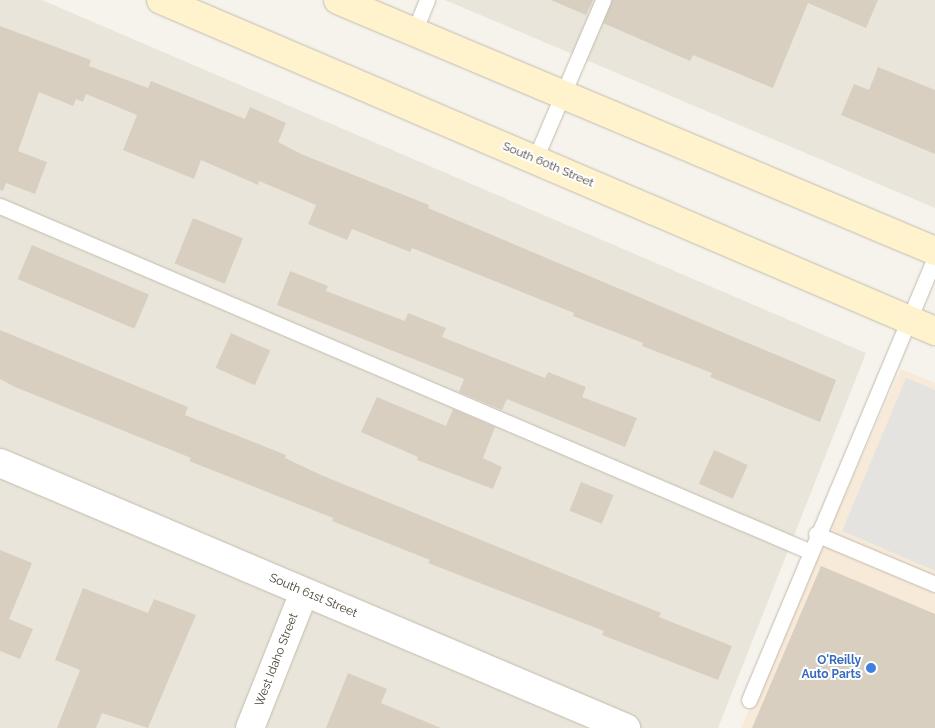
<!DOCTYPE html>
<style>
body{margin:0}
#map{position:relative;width:935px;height:728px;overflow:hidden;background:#f6f3ec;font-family:Raleway,sans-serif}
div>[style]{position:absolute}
.residential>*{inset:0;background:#eae5da}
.commercial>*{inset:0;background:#f7ead8}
.parking>*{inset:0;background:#e5e3e0}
.building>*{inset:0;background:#d8cfc1;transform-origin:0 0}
.roads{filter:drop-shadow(0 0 1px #c2bbae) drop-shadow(0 0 1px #c2bbae)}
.lane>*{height:15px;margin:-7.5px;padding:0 7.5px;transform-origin:7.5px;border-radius:7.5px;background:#fff}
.street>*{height:28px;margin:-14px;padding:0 14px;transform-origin:14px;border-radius:14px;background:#fff}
.secondary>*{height:28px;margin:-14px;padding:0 14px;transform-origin:14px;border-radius:14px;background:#fff3cd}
.dots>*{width:14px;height:14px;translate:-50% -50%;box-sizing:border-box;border:2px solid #fff;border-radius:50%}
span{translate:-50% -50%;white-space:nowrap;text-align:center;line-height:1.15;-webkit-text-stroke:4px #fff;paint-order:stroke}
.street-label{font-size:12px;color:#4b4439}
.shop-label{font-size:12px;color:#366cbe;font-weight:700}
.right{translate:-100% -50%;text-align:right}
</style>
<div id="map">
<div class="residential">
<i style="clip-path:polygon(0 0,42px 0,866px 353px,718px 728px,0 728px)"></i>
<i style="clip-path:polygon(445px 0,935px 0,935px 208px)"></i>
</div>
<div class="commercial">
<i style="clip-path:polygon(901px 369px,935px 383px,935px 728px,741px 728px)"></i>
</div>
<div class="parking">
<i style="clip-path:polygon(906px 378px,935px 390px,935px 571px,842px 531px)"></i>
</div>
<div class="building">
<i style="clip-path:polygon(551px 0,593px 0,586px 15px)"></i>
<i style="clip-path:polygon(612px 0,878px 0,866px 28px,808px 3px,773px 88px,693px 55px,690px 61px,603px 23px)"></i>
<i style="clip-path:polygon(0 26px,91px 60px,89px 66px,148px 88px,151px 81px,245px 119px,250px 107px,286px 123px,278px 142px,301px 154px,429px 205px,428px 208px,836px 380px,820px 422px,710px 377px,712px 373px,642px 346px,643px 343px,573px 316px,574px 313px,412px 248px,410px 252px,352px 229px,347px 240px,308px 224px,316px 205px,259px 181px,258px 185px,201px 160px,194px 179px,123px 150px,137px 115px,86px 94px,83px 102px,76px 99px,73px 106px,39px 92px,18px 151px,47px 162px,35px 194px,6px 183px,3px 191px,0 190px)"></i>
<i style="clip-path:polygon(878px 67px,935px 90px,935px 154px,841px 115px,854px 84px,869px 90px)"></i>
<i style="left:193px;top:218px;width:54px;height:49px;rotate:22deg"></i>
<i style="left:32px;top:245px;width:127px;height:37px;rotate:23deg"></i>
<i style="clip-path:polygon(290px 271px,328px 286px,326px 291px,405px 321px,408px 313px,446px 328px,442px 337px,545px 378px,548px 372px,586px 387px,582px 397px,637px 418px,625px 447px,507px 399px,502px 410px,459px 392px,464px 379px,277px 305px)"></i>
<i style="clip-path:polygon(0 330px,188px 407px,185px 415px,286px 455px,285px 458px,321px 475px,661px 613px,659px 617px,732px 646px,718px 680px,602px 635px,604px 631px,428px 563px,430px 560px,332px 521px,333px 518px,189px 461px,191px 458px,15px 387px,0 379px)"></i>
<i style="left:231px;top:333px;width:43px;height:38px;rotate:24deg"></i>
<i style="clip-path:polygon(377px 397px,446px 426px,453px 409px,495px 427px,483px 458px,502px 467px,493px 489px,417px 460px,418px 457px,361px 432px)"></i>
<i style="left:714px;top:450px;width:37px;height:37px;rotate:24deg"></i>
<i style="left:581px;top:482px;width:35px;height:31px;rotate:22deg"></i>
<i style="clip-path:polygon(0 550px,32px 563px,9px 619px,33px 629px,20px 659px,0 651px)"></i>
<i style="clip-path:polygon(821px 566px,935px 614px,935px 728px,752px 728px)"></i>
<i style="clip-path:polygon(83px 588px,148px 613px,154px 599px,196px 615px,148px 728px,102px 713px,96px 728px,57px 728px,80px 670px,55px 660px)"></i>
<i style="clip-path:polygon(348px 673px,387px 689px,381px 703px,441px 728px,326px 728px)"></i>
</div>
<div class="roads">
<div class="lane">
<i style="left:414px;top:32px;width:35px;rotate:-68deg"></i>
<i style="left:535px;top:159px;width:173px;rotate:-66.8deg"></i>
<i style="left:0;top:206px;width:879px;rotate:23.1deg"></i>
<i style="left:816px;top:534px;width:129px;rotate:22.8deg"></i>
<i style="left:749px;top:700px;width:480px;rotate:-67.2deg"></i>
</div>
<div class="street">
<i style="left:0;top:463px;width:680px;rotate:22.94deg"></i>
<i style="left:250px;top:728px;width:146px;rotate:-68.3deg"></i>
</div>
<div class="secondary">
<i style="left:161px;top:0;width:842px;rotate:23.15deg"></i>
<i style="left:338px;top:0;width:648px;rotate:22.8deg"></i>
</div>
</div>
<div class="dots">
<i style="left:871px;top:668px;background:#3f7fe0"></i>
</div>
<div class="street-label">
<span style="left:548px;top:165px;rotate:23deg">South 60th Street</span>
<span style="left:313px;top:596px;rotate:23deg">South 61st Street</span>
<span style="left:277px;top:660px;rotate:-69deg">West Idaho Street</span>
</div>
<div class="shop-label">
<span class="right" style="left:861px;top:668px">O'Reilly<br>Auto Parts</span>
</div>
</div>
